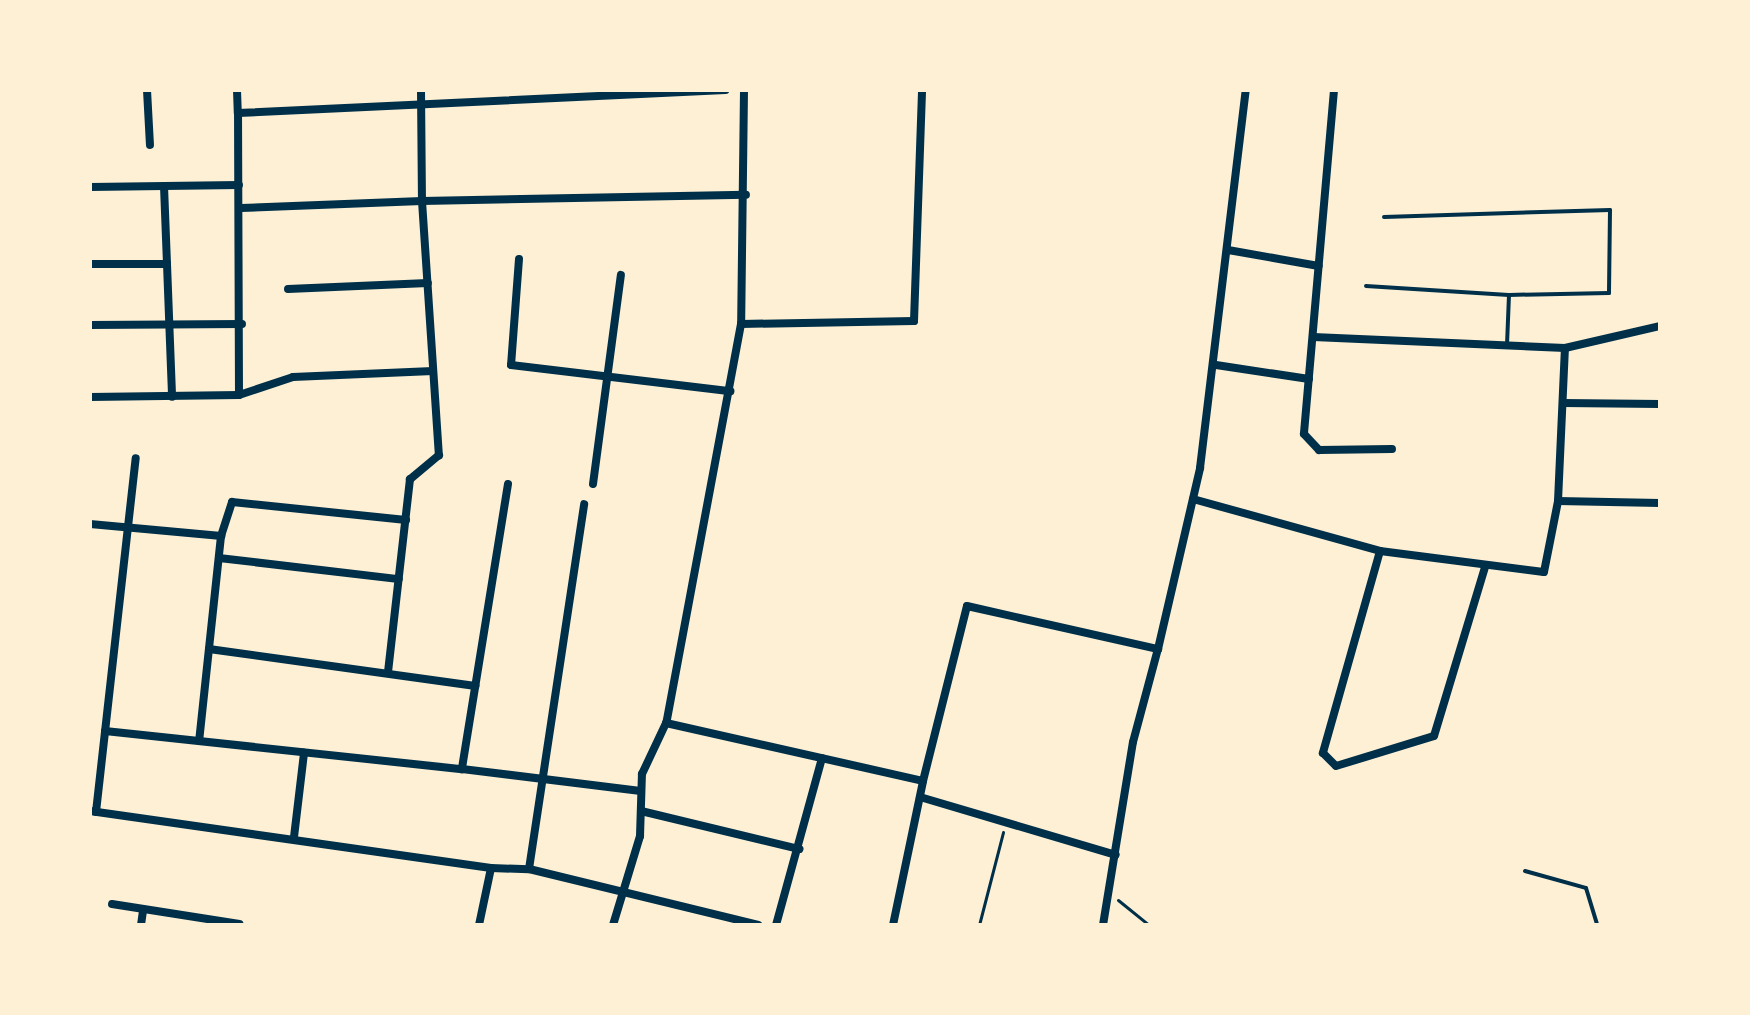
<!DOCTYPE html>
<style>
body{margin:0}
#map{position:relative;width:1750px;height:1015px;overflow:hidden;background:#fdf0d5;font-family:Spectral,serif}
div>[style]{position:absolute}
.path>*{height:3px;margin:-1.5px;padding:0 1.5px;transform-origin:1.5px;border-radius:1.5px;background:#003049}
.service>*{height:4px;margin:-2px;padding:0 2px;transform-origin:2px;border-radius:2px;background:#003049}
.minor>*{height:8px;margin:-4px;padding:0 4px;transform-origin:4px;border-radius:4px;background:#003049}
span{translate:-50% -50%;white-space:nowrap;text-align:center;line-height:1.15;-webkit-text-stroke:6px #fdf0d5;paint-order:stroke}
.frame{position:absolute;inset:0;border:92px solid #fdf0d5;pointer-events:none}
</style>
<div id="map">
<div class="path">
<i style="left:1118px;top:900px;width:40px;rotate:39deg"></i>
<i style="left:979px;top:925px;width:96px;rotate:-75.5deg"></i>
</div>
<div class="service">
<i style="left:1384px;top:217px;width:226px;rotate:-1.8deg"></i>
<i style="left:1610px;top:210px;width:83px;rotate:90.7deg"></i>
<i style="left:1609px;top:293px;width:100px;rotate:178.9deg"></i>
<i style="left:1366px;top:286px;width:143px;rotate:3.6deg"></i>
<i style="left:1509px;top:295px;width:50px;rotate:92.3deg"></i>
<i style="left:1525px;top:871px;width:63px;rotate:15.6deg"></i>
<i style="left:1586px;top:888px;width:39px;rotate:73deg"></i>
</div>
<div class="minor">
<i style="left:147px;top:90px;width:55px;rotate:86.9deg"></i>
<i style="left:237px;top:90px;width:23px;rotate:88deg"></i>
<i style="left:238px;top:113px;width:488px;rotate:-2.7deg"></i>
<i style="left:421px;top:90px;width:111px;rotate:89.5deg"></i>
<i style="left:422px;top:201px;width:324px;rotate:-1.1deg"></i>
<i style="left:744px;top:90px;width:234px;rotate:90.7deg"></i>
<i style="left:741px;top:324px;width:406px;rotate:100.6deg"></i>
<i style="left:666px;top:723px;width:263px;rotate:12.7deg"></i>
<i style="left:923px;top:781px;width:180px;rotate:-75.9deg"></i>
<i style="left:967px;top:606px;width:196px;rotate:12.7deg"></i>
<i style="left:1158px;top:649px;width:186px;rotate:-76.9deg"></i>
<i style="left:1200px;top:468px;width:381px;rotate:-83.1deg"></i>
<i style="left:1334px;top:90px;width:345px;rotate:95deg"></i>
<i style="left:1304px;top:434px;width:22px;rotate:47deg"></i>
<i style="left:1319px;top:450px;width:73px;rotate:-0.8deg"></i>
<i style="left:164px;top:186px;width:211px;rotate:87.8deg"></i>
<i style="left:90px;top:187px;width:149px;rotate:-0.8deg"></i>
<i style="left:241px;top:208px;width:181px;rotate:-2.2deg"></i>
<i style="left:422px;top:201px;width:255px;rotate:86.2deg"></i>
<i style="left:439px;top:455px;width:38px;rotate:140deg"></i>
<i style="left:410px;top:479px;width:193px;rotate:96.5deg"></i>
<i style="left:1228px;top:250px;width:92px;rotate:10deg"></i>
<i style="left:519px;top:259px;width:106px;rotate:94.3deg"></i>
<i style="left:511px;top:365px;width:221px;rotate:6.8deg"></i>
<i style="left:90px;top:264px;width:77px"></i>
<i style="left:288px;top:289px;width:140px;rotate:-2.5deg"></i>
<i style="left:741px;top:324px;width:173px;rotate:-1deg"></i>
<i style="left:914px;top:321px;width:231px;rotate:-88deg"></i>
<i style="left:90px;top:325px;width:152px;rotate:-0.4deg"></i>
<i style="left:1565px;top:348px;width:98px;rotate:-13deg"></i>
<i style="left:1216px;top:365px;width:94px;rotate:8.6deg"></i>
<i style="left:239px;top:395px;width:57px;rotate:-18.4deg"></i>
<i style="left:293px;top:377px;width:140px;rotate:-2.5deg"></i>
<i style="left:90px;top:397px;width:149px;rotate:-0.8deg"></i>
<i style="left:239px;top:395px;width:282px;rotate:-90.2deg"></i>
<i style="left:1563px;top:403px;width:97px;rotate:0.6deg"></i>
<i style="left:508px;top:484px;width:289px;rotate:99.2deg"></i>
<i style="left:462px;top:769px;width:180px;rotate:7deg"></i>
<i style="left:593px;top:484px;width:211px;rotate:-82.4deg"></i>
<i style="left:1193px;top:499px;width:194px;rotate:15.5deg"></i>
<i style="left:1380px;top:551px;width:165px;rotate:7.3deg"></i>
<i style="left:1544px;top:572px;width:72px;rotate:-78.8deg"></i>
<i style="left:1558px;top:501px;width:153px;rotate:-87.4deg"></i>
<i style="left:1565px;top:348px;width:252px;rotate:-177.5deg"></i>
<i style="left:1558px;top:501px;width:102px;rotate:1.1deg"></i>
<i style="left:90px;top:524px;width:132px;rotate:5.2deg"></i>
<i style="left:221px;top:536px;width:206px;rotate:96.1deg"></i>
<i style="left:221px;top:536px;width:36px;rotate:-72deg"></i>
<i style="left:232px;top:502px;width:175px;rotate:5.9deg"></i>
<i style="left:1380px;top:551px;width:210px;rotate:105.8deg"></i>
<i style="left:1323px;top:753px;width:18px;rotate:45deg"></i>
<i style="left:1336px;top:766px;width:102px;rotate:-17deg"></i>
<i style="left:1434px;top:736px;width:177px;rotate:-73.2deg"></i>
<i style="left:219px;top:558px;width:181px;rotate:6.7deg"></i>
<i style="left:209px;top:649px;width:269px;rotate:7.9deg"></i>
<i style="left:105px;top:731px;width:359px;rotate:6.1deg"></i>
<i style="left:920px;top:797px;width:204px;rotate:16.5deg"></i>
<i style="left:90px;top:811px;width:405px;rotate:8.1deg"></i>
<i style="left:641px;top:811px;width:163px;rotate:13.5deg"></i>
<i style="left:96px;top:812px;width:356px;rotate:-83.6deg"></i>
<i style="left:294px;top:837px;width:85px;rotate:-83.2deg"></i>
<i style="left:529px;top:869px;width:236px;rotate:13.7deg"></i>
<i style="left:112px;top:904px;width:129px;rotate:8.9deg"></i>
<i style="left:141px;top:925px;width:15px;rotate:-82deg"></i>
<i style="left:479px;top:925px;width:58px;rotate:-78.1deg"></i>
<i style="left:491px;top:868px;width:38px;rotate:2deg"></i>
<i style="left:529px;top:869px;width:369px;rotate:-81.4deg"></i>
<i style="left:613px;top:925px;width:93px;rotate:-73.1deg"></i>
<i style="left:640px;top:836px;width:62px;rotate:-88.2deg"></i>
<i style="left:642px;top:774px;width:56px;rotate:-64.8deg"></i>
<i style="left:776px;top:925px;width:173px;rotate:-74.6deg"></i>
<i style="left:893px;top:925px;width:147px;rotate:-78.2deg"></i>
<i style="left:1103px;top:925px;width:185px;rotate:-80.7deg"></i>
<i style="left:1133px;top:742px;width:96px;rotate:-75deg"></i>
</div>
<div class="frame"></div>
</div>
